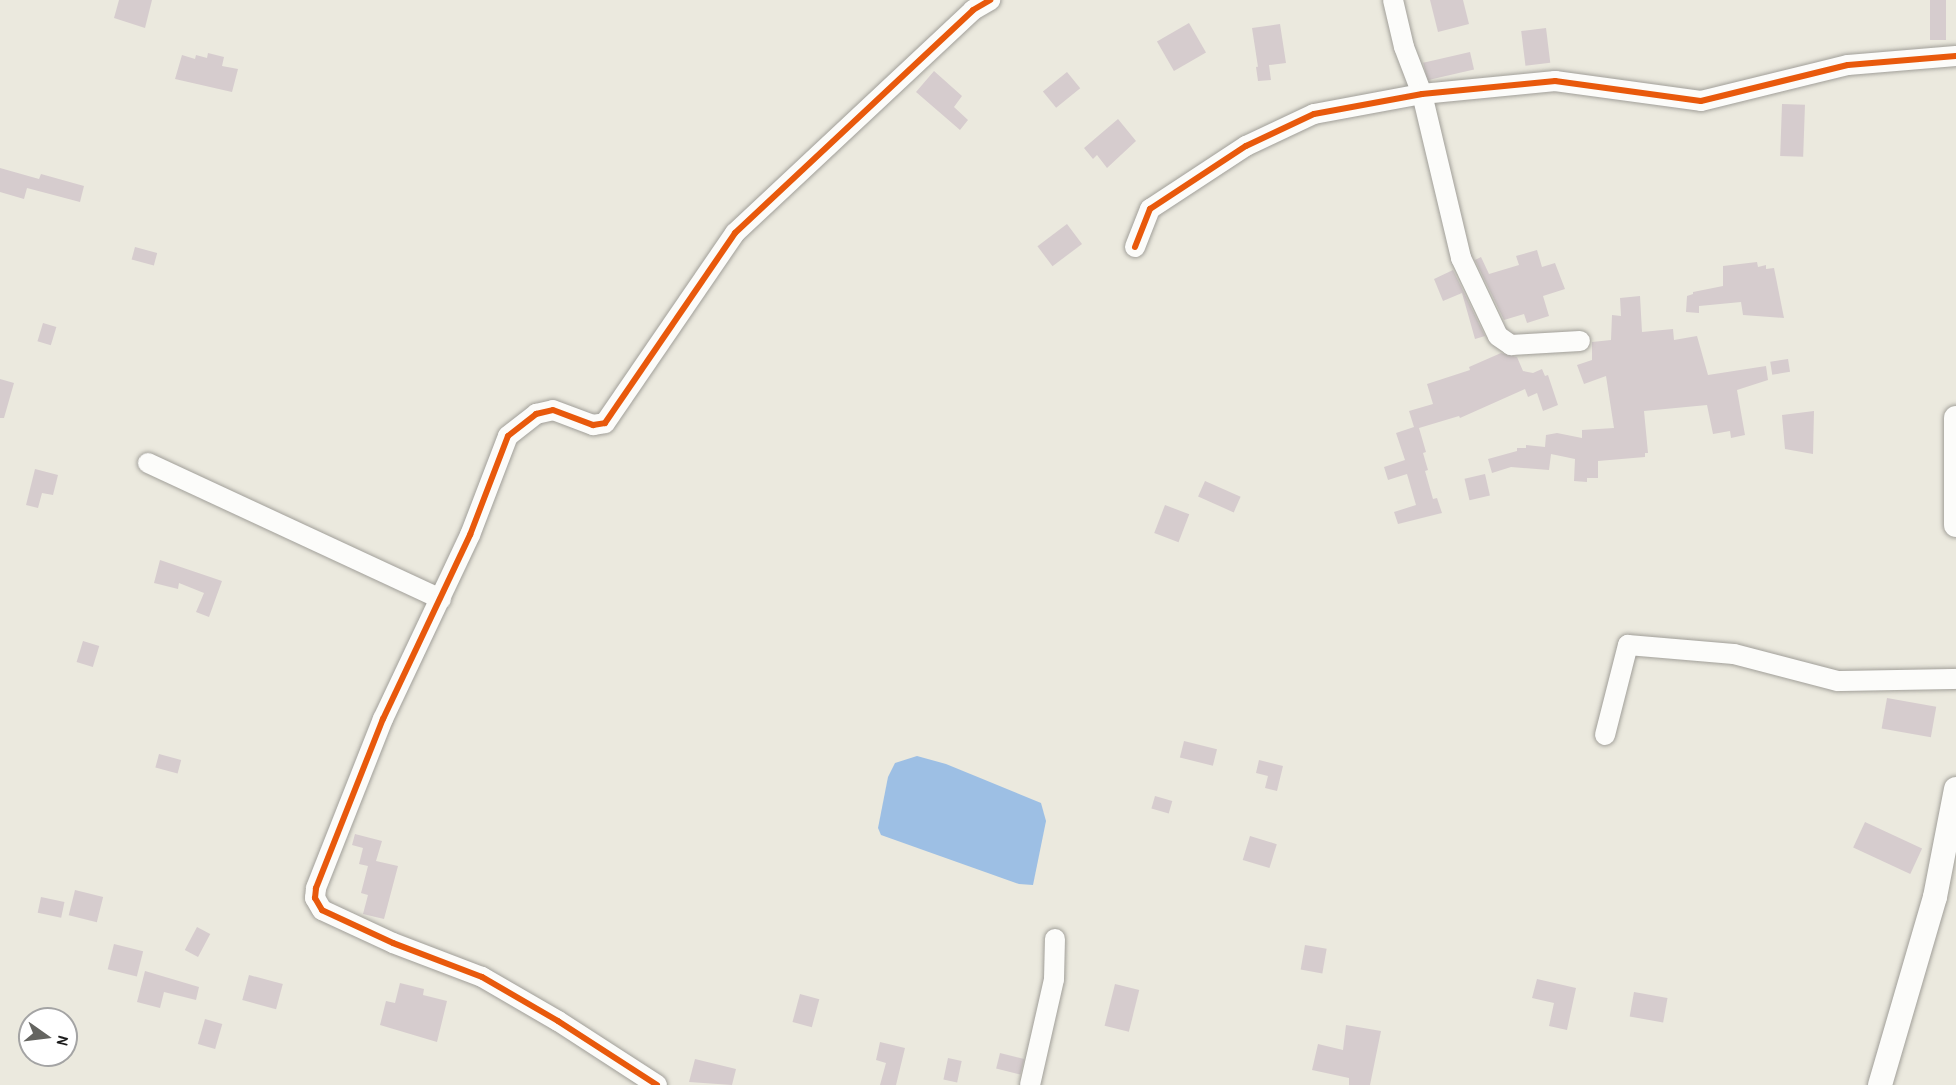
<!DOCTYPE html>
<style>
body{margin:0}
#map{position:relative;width:1956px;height:1085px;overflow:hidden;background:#ebe9de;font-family:"Patrick Hand",sans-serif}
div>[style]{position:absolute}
.water>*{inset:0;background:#9dbfe4}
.building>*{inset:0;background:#d6ccce;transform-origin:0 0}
.roads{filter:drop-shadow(0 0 2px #a19f99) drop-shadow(0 0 2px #a19f99)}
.minor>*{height:20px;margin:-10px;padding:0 10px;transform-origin:10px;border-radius:10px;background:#fcfcfa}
.major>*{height:24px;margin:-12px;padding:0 12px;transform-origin:12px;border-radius:12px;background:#fcfcfa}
.cycleway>*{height:6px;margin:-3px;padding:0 3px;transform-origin:3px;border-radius:3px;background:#e8590c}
span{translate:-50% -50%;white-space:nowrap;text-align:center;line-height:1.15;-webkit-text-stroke:4.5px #fff;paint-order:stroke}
.north{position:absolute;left:18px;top:1007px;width:60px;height:60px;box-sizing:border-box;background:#fff;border:2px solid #a4a4a4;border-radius:50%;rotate:104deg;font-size:16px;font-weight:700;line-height:24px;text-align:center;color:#1c1c1c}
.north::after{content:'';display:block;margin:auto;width:21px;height:27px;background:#646460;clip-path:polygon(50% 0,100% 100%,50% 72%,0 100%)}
</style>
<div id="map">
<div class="water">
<i style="clip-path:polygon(917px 756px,946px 764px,1041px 803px,1046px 821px,1033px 885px,1019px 884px,881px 835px,878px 828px,888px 777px,895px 763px)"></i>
</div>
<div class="building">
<i style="clip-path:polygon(119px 0,152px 0,145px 28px,114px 18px)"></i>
<i style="clip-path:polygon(1430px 0,1463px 0,1469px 24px,1438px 32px)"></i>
<i style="left:1930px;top:0;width:16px;height:40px"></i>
<i style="left:1189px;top:23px;width:34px;height:37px;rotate:60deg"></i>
<i style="clip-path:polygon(1280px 24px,1286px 63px,1269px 65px,1271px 80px,1258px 81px,1256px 67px,1262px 66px,1258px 67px,1252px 28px)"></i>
<i style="left:1546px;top:28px;width:35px;height:25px;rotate:83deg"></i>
<i style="left:1470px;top:52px;width:18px;height:48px;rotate:77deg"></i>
<i style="clip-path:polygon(208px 53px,224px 57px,222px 66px,238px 69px,232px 92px,175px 79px,182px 55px,195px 59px,196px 55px,207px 58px)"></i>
<i style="clip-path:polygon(934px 71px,962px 96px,954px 107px,968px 120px,960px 130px,916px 92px)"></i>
<i style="left:1067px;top:72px;width:21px;height:31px;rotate:51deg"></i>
<i style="left:1782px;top:104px;width:23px;height:52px;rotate:2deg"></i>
<i style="clip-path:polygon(1118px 119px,1136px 141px,1107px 168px,1097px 155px,1093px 159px,1084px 148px)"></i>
<i style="clip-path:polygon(0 168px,39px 179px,41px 174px,84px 186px,80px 202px,27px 188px,24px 199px,0 192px)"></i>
<i style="left:1067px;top:224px;width:25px;height:37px;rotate:53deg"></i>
<i style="left:135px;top:247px;width:23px;height:13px;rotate:15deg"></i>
<i style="clip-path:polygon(1537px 250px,1542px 267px,1555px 263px,1565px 289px,1543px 296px,1549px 316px,1527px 323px,1524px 314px,1504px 320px,1475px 260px,1481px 257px,1489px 274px,1519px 265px,1516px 256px)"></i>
<i style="clip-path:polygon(1757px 262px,1758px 267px,1766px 265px,1766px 269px,1774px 268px,1784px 318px,1743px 315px,1741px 302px,1699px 306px,1699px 313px,1686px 312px,1687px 296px,1693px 294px,1693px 292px,1723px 286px,1723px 266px)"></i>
<i style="clip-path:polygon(1453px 270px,1485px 336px,1475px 339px,1462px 293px,1443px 301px,1434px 279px)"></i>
<i style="clip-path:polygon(1640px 296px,1642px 332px,1673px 329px,1674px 340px,1697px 336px,1708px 375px,1766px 366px,1768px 380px,1737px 390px,1745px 435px,1731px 438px,1730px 431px,1713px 434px,1707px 405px,1644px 411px,1648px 453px,1645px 453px,1645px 457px,1598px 461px,1598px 478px,1587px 478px,1587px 482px,1574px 481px,1575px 459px,1551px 454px,1549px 470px,1511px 467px,1492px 473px,1488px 459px,1517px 451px,1517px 448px,1526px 448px,1526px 445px,1545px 447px,1546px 435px,1557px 433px,1582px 438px,1582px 430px,1614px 428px,1606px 376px,1584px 384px,1577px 365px,1592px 360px,1592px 342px,1611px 340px,1612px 315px,1621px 316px,1620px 298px)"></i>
<i style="left:43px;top:323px;width:14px;height:19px;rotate:17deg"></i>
<i style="clip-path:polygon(1501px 353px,1517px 357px,1523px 371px,1533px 373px,1542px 369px,1545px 376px,1548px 375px,1558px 405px,1543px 411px,1537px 393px,1528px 397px,1525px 389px,1460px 418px,1459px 416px,1419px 428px,1426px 452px,1423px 453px,1428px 470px,1425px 471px,1433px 499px,1437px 498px,1442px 513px,1398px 524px,1394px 512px,1416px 505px,1407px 474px,1388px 480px,1384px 467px,1405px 460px,1396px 433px,1414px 427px,1409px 411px,1433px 404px,1427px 384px,1470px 370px,1469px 367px)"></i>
<i style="left:1788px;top:359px;width:13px;height:18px;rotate:81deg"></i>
<i style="clip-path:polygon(0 379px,14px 383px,4px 418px,0 418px)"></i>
<i style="clip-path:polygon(1814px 411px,1813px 454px,1785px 449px,1782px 415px)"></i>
<i style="clip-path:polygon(35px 469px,58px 475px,53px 495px,42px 493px,38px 508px,26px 505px)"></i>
<i style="left:1485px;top:474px;width:22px;height:21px;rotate:77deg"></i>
<i style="left:1205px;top:481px;width:39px;height:17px;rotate:24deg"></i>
<i style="left:1165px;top:505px;width:26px;height:30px;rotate:21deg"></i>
<i style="clip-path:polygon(160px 560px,222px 581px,209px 617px,196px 612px,204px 593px,179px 583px,178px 589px,154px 583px)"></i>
<i style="left:83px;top:641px;width:17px;height:22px;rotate:17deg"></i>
<i style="left:1887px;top:698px;width:50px;height:31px;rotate:10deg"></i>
<i style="left:1184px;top:741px;width:34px;height:17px;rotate:14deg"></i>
<i style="left:159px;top:754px;width:23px;height:14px;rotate:15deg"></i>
<i style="clip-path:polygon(1259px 760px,1283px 766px,1277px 791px,1265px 788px,1268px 776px,1256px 773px)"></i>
<i style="left:1155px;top:796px;width:18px;height:13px;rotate:16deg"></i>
<i style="left:1865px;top:822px;width:63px;height:28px;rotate:25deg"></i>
<i style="clip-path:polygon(355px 834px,382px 841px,376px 861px,398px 866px,384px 919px,363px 914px,368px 895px,361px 893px,368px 866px,359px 864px,363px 848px,352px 845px)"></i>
<i style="left:1250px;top:836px;width:28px;height:25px;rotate:17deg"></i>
<i style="left:75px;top:890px;width:29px;height:26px;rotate:14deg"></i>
<i style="left:41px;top:897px;width:24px;height:16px;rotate:12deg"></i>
<i style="left:197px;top:927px;width:15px;height:26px;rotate:28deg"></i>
<i style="left:114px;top:944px;width:30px;height:26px;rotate:14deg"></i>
<i style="left:1305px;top:945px;width:22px;height:25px;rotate:10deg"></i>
<i style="clip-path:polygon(145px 971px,199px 987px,196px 1000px,164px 992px,160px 1008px,137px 1002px)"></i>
<i style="left:249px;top:975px;width:35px;height:26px;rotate:15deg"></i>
<i style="clip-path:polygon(1537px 979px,1576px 988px,1567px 1030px,1549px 1026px,1554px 1003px,1532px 998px)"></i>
<i style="clip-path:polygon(400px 983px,424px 989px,423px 995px,447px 1001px,437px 1042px,380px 1025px,386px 1001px,395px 1003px)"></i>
<i style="left:1115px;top:984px;width:25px;height:43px;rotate:14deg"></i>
<i style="left:1634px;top:992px;width:34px;height:25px;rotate:10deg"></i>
<i style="left:800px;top:994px;width:20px;height:29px;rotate:15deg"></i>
<i style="left:205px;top:1019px;width:18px;height:26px;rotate:16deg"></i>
<i style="clip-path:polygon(1346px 1025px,1381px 1031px,1370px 1085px,1349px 1085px,1349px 1078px,1312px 1070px,1318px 1044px,1343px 1050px)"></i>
<i style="clip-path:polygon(880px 1042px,905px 1048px,896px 1085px,880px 1085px,886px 1063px,876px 1060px)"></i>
<i style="left:1000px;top:1053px;width:25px;height:16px;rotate:14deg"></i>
<i style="left:948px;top:1058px;width:14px;height:22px;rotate:12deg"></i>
<i style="clip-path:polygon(695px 1059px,736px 1069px,732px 1085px,689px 1082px)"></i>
</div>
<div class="roads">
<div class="minor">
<i style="left:1393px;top:0;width:48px;rotate:76.8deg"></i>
<i style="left:1404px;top:47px;width:50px;rotate:69deg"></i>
<i style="left:1422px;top:94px;width:169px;rotate:76.6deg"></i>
<i style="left:1461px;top:258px;width:86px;rotate:64.6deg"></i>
<i style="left:1498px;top:336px;width:16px;rotate:35deg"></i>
<i style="left:1511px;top:345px;width:69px;rotate:-3.3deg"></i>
<i style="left:1135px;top:247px;width:41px;rotate:-68.5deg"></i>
<i style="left:1150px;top:209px;width:115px;rotate:-33.3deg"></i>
<i style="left:1246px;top:146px;width:75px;rotate:-25.2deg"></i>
<i style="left:1314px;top:114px;width:110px;rotate:-10.5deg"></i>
<i style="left:1422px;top:94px;width:134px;rotate:-5.6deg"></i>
<i style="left:1555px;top:81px;width:147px;rotate:7.8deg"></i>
<i style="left:1701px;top:101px;width:151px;rotate:-13.8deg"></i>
<i style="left:1848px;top:65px;width:108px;rotate:-4.8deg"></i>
<i style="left:148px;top:463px;width:323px;rotate:24.9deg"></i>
<i style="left:1605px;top:735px;width:93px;rotate:-75.7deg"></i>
<i style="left:1628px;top:645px;width:106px;rotate:4.9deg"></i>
<i style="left:1734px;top:654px;width:107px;rotate:14.6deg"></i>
<i style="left:1838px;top:681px;width:118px;rotate:-1deg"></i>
<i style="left:657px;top:1085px;width:118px;rotate:-147.1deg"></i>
<i style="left:558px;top:1021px;width:88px;rotate:-149.9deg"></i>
<i style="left:482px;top:977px;width:95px;rotate:-159.1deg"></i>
<i style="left:393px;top:943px;width:78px;rotate:-155.1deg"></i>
<i style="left:322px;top:910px;width:14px;rotate:-120deg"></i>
<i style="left:315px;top:898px;width:10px;rotate:-84deg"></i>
<i style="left:316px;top:888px;width:182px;rotate:-68.4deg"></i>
<i style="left:383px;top:719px;width:204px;rotate:-64.7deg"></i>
<i style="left:470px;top:535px;width:106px;rotate:-69deg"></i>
<i style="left:508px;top:436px;width:36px;rotate:-38deg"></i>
<i style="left:536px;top:414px;width:17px;rotate:-13deg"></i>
<i style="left:553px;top:410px;width:43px;rotate:20.6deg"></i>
<i style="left:593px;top:425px;width:12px;rotate:-9deg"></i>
<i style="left:605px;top:423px;width:230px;rotate:-55.6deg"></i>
<i style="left:735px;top:233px;width:326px;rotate:-43.1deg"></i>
<i style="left:973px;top:10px;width:20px;rotate:-30deg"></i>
<i style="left:1030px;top:1085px;width:109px;rotate:-77.2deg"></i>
<i style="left:1054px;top:979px;width:40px;rotate:-88.6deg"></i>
</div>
<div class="major">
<i style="left:1956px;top:418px;width:107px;rotate:90deg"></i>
<i style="left:1880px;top:1085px;width:196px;rotate:-73.7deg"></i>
<i style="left:1935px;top:897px;width:110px;rotate:-79deg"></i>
</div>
</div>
<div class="cycleway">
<i style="left:1135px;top:247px;width:41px;rotate:-68.5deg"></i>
<i style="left:1150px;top:209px;width:115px;rotate:-33.3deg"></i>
<i style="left:1246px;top:146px;width:75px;rotate:-25.2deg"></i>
<i style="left:1314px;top:114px;width:110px;rotate:-10.5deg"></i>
<i style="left:1422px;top:94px;width:134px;rotate:-5.6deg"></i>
<i style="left:1555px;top:81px;width:147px;rotate:7.8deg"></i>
<i style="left:1701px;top:101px;width:151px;rotate:-13.8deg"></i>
<i style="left:1848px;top:65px;width:108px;rotate:-4.8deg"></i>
<i style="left:657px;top:1085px;width:118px;rotate:-147.1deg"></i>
<i style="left:558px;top:1021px;width:88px;rotate:-149.9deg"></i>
<i style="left:482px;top:977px;width:95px;rotate:-159.1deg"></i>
<i style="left:393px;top:943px;width:78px;rotate:-155.1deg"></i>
<i style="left:322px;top:910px;width:14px;rotate:-120deg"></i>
<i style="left:315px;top:898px;width:10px;rotate:-84deg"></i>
<i style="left:316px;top:888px;width:182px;rotate:-68.4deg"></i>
<i style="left:383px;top:719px;width:204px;rotate:-64.7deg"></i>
<i style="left:470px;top:535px;width:106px;rotate:-69deg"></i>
<i style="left:508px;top:436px;width:36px;rotate:-38deg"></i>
<i style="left:536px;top:414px;width:17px;rotate:-13deg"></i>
<i style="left:553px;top:410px;width:43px;rotate:20.6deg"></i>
<i style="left:593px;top:425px;width:12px;rotate:-9deg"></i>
<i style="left:605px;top:423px;width:230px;rotate:-55.6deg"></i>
<i style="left:735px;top:233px;width:326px;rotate:-43.1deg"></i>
<i style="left:973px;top:10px;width:20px;rotate:-30deg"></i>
</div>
<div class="north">N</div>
</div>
